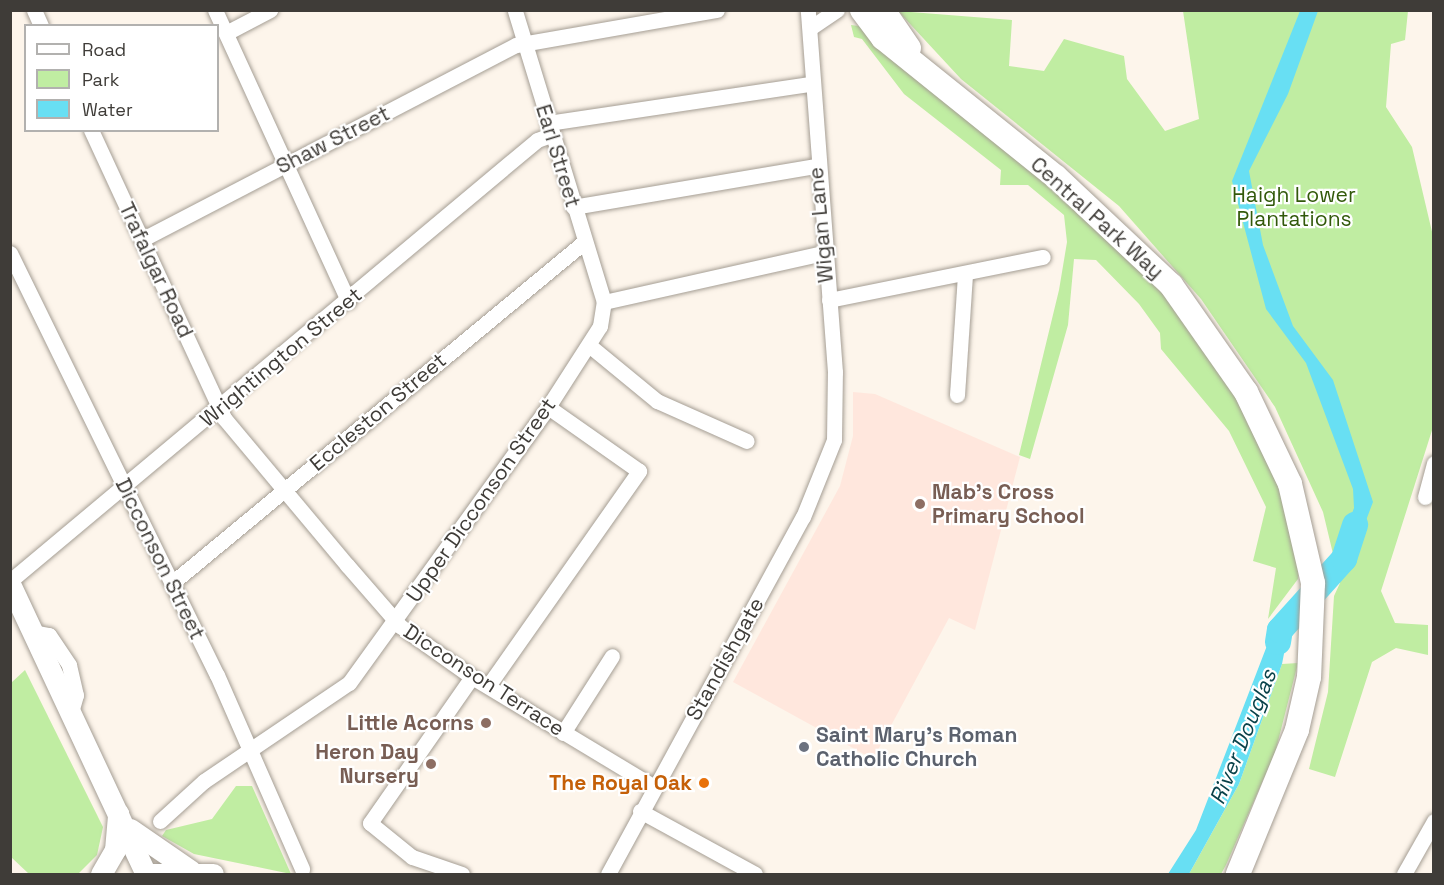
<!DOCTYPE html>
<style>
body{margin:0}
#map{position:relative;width:1444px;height:885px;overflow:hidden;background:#fdf5eb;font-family:"Space Grotesk",sans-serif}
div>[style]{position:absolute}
.education>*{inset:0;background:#ffe7dd}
.green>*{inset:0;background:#c0eda2}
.water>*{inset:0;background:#68dff3}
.river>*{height:26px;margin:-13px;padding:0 13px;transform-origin:13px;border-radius:13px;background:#68dff3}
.roads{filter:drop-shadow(0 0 2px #a59e94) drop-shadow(0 0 2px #a59e94)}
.minor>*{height:15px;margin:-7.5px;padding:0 7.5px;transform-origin:7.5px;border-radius:7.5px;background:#fff}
.secondary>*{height:21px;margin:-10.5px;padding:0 10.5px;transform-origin:10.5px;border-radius:10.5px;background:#fff}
.trunk>*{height:24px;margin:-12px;padding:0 12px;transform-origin:12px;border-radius:12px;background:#fff}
.dots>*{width:16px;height:16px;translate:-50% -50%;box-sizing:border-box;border:3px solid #fff;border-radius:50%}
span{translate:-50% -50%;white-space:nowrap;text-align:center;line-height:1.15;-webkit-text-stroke:4.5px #fff;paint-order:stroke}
.street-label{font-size:21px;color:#3f3c38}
.park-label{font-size:21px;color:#32590a}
.education-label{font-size:21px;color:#785e54;font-weight:700}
.left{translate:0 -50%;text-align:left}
.right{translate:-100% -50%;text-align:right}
.worship-label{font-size:21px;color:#5b616d;font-weight:700}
.food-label{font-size:21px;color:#c56008;font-weight:700}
.water-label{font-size:22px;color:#09424a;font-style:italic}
.frame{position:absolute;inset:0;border:12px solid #3f3c38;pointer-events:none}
.legend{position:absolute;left:24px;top:24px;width:195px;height:108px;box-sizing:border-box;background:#fff;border:2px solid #b2b1af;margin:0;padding:8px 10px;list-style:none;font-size:18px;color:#3f3c38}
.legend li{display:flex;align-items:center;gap:12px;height:30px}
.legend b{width:30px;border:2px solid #b2b1af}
</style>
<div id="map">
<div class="education">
<i style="clip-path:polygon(853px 392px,875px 394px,1020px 457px,975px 630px,949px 618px,873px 759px,733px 682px,840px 486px,853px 436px)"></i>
</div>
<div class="green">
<i style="clip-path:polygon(898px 11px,1012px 20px,1009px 66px,1044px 71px,1064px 39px,1124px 56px,1127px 79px,1165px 131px,1199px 119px,1183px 11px,1408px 11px,1405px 40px,1391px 44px,1386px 107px,1412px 147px,1433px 236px,1434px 424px,1381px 591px,1395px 623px,1428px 625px,1428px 655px,1396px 648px,1372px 662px,1335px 777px,1309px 769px,1328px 692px,1334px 596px,1340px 583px,1323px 512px,1275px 407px,1201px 299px,1119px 206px,961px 79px)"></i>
<i style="clip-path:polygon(851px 25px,866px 27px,1033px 168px,1168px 296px,1232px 383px,1281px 483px,1300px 563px,1298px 579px,1268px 619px,1276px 568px,1253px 561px,1266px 507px,1229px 431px,1161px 349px,1160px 333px,1139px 304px,1096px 260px,1074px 259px,1068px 325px,1030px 459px,1019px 455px,1059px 290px,1067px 242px,1064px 215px,1028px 185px,1000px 185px,1001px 170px,904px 94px,862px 39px,854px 37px)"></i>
<i style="clip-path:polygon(1298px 663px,1275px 753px,1226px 865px,1221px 874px,1189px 874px,1239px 784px,1282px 664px)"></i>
<i style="clip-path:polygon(25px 670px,103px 827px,97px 855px,78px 874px,29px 874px,11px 857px,11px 683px)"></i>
<i style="clip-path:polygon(236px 786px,252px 786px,291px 874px,194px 854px,162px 836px,166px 830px,212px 819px)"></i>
</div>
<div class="water">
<i style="clip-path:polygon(1300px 11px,1318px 11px,1288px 94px,1249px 171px,1263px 245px,1293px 326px,1333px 380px,1373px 502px,1351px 560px,1337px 553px,1354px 508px,1353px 489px,1306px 363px,1266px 309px,1232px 181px)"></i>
<i style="clip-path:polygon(1295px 597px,1282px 664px,1239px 784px,1189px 874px,1168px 874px,1196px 830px,1268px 643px)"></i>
</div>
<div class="river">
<i style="left:1278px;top:642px;width:12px;rotate:-81deg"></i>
<i style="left:1280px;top:630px;width:96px;rotate:-48deg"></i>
<i style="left:1344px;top:559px;width:36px;rotate:-72deg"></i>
</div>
<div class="roads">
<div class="minor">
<i style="left:34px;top:10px;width:17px;rotate:66deg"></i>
<i style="left:215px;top:10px;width:320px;rotate:65.4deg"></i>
<i style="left:813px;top:26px;width:29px;rotate:-34deg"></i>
<i style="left:226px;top:33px;width:50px;rotate:-27.6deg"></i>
<i style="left:548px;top:123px;width:265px;rotate:-8.5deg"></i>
<i style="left:91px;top:130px;width:317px;rotate:65.2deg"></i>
<i style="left:224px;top:418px;width:192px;rotate:50.1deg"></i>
<i style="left:347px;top:565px;width:81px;rotate:49deg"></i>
<i style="left:400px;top:626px;width:88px;rotate:35.3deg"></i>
<i style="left:472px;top:677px;width:213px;rotate:31.1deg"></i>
<i style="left:573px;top:207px;width:245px;rotate:-9.6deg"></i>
<i style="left:143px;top:239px;width:420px;rotate:-27.5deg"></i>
<i style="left:516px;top:45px;width:204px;rotate:-9.9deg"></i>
<i style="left:10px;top:253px;width:470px;rotate:63.9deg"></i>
<i style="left:217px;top:675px;width:212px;rotate:66.3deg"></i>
<i style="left:829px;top:300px;width:218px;rotate:-11.4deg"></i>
<i style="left:604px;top:302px;width:225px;rotate:-12.6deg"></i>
<i style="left:590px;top:346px;width:87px;rotate:39.4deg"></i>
<i style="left:657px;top:401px;width:98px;rotate:24deg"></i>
<i style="left:957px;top:395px;width:122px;rotate:-86.2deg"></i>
<i style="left:1425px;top:497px;width:35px;rotate:-75deg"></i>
<i style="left:10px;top:581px;width:687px;rotate:-39.92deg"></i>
<i style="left:537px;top:140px;width:15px;rotate:-20deg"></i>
<i style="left:172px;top:583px;width:535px;rotate:-39.61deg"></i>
<i style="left:33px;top:632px;width:16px;rotate:11deg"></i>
<i style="left:49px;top:635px;width:36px;rotate:56deg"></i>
<i style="left:69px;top:665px;width:31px;rotate:77deg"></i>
<i style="left:76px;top:695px;width:19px;rotate:106deg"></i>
<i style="left:488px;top:686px;width:263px;rotate:-54.9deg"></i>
<i style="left:639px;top:471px;width:111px;rotate:-144.9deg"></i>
<i style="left:563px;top:733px;width:91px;rotate:-57.5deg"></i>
<i style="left:640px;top:811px;width:131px;rotate:28.7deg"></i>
<i style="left:160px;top:821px;width:59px;rotate:-42.3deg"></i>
<i style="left:204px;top:781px;width:175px;rotate:-34.1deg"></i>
<i style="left:349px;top:683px;width:340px;rotate:-54.2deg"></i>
<i style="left:548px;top:407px;width:96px;rotate:-57.3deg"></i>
<i style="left:600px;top:326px;width:24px;rotate:-81deg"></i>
<i style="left:604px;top:302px;width:305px;rotate:-107deg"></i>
<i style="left:462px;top:874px;width:53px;rotate:-161.2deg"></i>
<i style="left:412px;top:857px;width:54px;rotate:-141deg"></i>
<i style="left:370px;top:823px;width:178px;rotate:-55.1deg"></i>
<i style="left:608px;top:874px;width:407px;rotate:-61.4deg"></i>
<i style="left:803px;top:517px;width:83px;rotate:-68.1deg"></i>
<i style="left:834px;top:440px;width:68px;rotate:-89.2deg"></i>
<i style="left:835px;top:372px;width:363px;rotate:-94.3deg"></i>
<i style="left:1404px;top:874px;width:61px;rotate:-60.5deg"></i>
</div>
<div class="secondary">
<i style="left:10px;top:584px;width:320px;rotate:64.9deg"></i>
<i style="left:130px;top:829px;width:74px;rotate:34.5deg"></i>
<i style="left:101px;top:874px;width:28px;rotate:-60deg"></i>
<i style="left:115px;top:850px;width:37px;rotate:-85deg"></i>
<i style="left:146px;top:874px;width:67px"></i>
</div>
<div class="trunk">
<i style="left:862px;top:10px;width:35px;rotate:53deg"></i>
<i style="left:883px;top:38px;width:222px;rotate:38.8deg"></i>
<i style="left:1056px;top:177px;width:158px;rotate:43.2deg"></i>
<i style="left:1171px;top:285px;width:131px;rotate:55deg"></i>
<i style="left:1246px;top:392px;width:102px;rotate:64.4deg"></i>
<i style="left:1290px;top:484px;width:102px;rotate:76.9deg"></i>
<i style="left:1313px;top:583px;width:94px;rotate:92.4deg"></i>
<i style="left:1309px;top:677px;width:54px;rotate:102.8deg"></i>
<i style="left:1297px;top:730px;width:156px;rotate:112.3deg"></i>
<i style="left:883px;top:10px;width:46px;rotate:55.6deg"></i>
</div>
</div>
<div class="dots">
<i style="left:920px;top:504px;background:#8d6e63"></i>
<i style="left:486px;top:723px;background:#8d6e63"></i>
<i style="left:804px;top:747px;background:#6b7280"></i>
<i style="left:431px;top:764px;background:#8d6e63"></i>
<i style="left:704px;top:783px;background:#e8710a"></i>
</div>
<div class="street-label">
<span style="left:333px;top:140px;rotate:-27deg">Shaw Street</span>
<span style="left:558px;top:156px;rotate:73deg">Earl Street</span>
<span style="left:1097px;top:218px;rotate:42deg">Central Park Way</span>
<span style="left:821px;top:225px;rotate:-95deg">Wigan Lane</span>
<span style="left:156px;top:270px;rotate:65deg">Trafalgar Road</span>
<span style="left:281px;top:357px;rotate:-40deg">Wrightington Street</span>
<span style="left:378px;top:412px;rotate:-40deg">Eccleston Street</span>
<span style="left:481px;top:500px;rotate:-55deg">Upper Dicconson Street</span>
<span style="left:160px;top:559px;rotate:64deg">Dicconson Street</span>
<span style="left:725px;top:659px;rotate:-61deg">Standishgate</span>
<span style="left:484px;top:680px;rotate:33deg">Dicconson Terrace</span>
</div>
<div class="park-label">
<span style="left:1294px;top:207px">Haigh Lower<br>Plantations</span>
</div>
<div class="education-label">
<span class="left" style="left:932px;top:504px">Mab's Cross<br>Primary School</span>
<span class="right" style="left:474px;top:723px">Little Acorns</span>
<span class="right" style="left:419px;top:764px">Heron Day<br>Nursery</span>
</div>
<div class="worship-label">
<span class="left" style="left:816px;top:747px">Saint Mary's Roman<br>Catholic Church</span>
</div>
<div class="food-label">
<span class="right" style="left:692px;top:783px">The Royal Oak</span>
</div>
<div class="water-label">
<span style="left:1243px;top:737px;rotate:-68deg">River Douglas</span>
</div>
<div class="frame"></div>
<ul class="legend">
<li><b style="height:8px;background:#fff"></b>Road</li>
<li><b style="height:16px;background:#c0eda2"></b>Park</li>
<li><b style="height:16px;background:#68dff3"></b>Water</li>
</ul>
</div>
